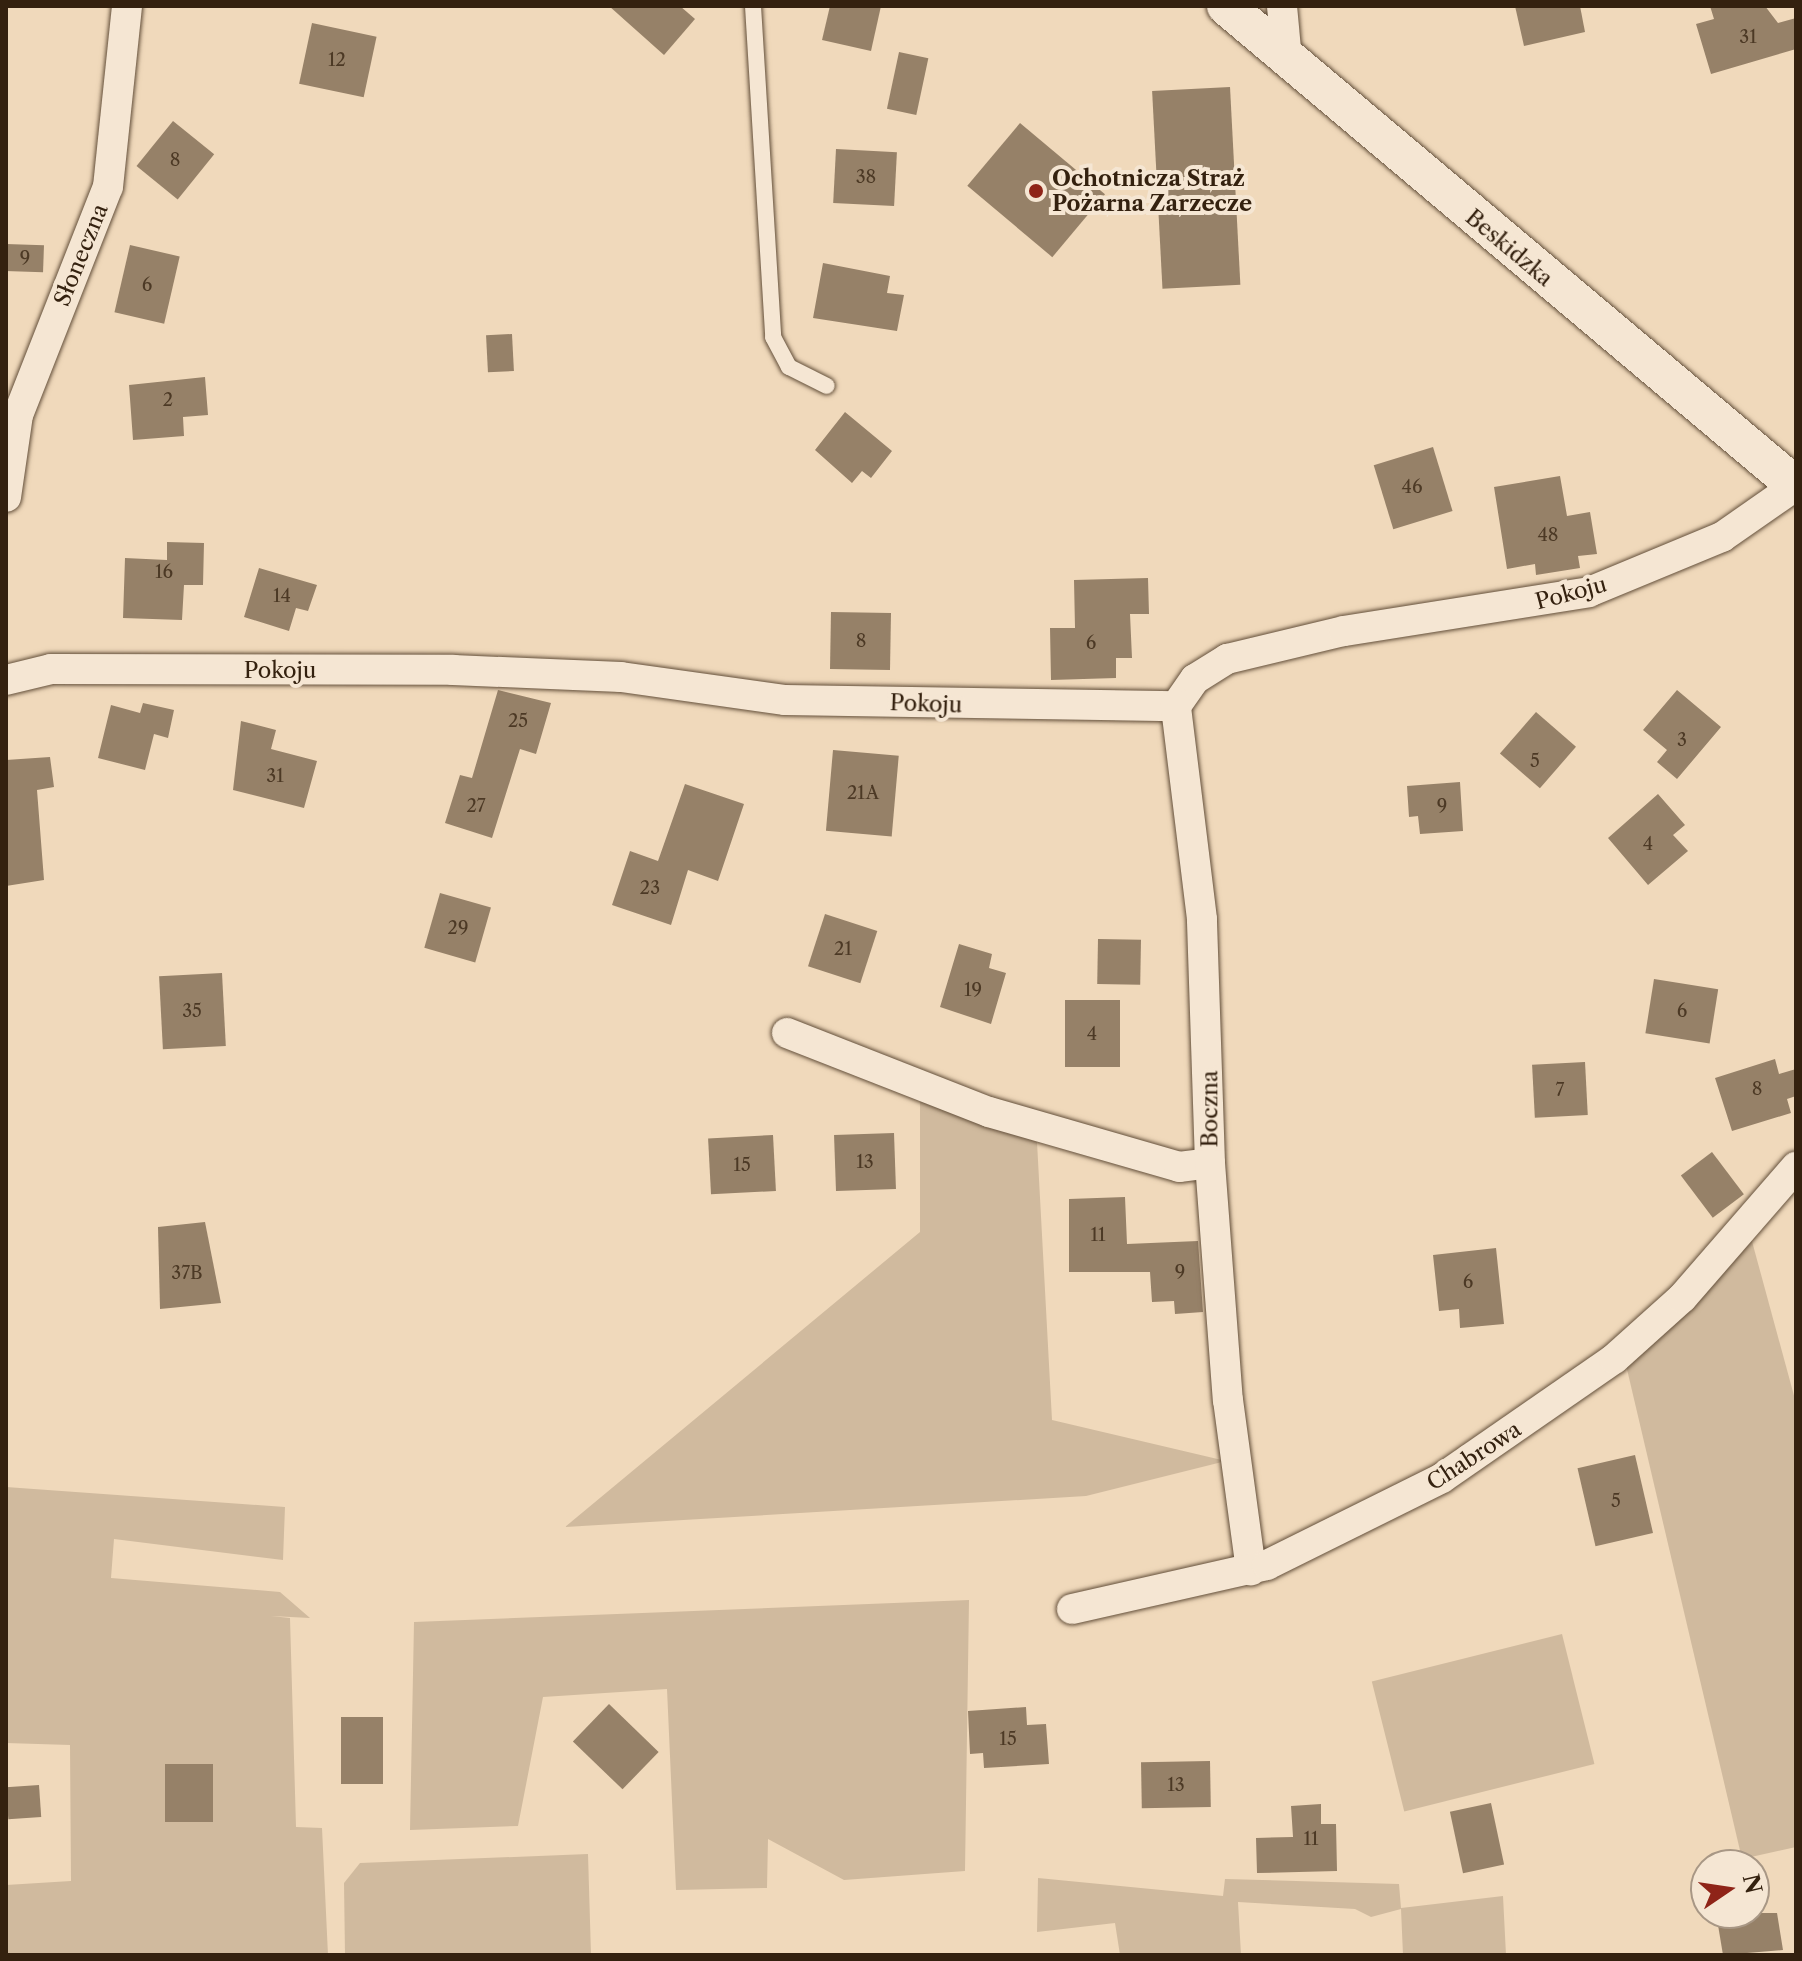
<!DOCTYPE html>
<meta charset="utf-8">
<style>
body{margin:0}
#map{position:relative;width:1802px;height:1961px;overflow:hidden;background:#f0d9bb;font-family:"Libre Caslon Text",serif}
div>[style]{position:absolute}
.green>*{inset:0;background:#d0ba9e;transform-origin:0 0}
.building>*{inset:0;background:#968168;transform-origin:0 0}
.roads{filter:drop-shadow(0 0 2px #634f3a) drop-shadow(0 0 2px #634f3a)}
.service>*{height:16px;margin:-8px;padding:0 8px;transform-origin:8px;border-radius:8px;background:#f5e6d3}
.minor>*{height:30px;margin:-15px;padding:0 15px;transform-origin:15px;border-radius:15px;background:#f5e6d3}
.tertiary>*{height:38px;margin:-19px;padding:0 19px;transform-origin:19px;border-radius:19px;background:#f5e6d3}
.dots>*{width:22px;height:22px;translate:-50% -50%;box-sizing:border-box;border:4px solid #f5e6d3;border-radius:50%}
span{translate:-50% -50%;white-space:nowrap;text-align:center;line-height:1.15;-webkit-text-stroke:8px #f5e6d3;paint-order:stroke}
.number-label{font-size:18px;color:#4c3925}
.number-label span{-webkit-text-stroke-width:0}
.poi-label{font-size:22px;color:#34210f;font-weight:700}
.left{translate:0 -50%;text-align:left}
.street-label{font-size:22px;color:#34210f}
.frame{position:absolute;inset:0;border:8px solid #34210f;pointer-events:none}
.north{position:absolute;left:1690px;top:1849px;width:80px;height:80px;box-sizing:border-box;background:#f5e6d3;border:2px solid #a89785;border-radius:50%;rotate:77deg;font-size:22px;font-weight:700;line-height:32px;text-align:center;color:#34210f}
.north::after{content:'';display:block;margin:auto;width:28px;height:36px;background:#8f2418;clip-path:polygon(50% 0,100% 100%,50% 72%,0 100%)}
</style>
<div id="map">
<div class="green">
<i style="clip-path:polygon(920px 1099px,1037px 1142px,1052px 1420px,1226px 1461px,1086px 1496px,565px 1527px,920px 1232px)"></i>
<i style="clip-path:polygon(1750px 1234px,1796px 1403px,1796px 1847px,1742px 1859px,1626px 1365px)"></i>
<i style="clip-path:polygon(6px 1487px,285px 1507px,283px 1560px,114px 1539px,111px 1578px,280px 1592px,310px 1618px,271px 1616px,290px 1618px,296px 1827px,322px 1828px,328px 1955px,6px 1955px,6px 1885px,71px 1881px,70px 1745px,6px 1743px)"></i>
<i style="clip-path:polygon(969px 1600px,965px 1871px,844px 1880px,768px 1839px,767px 1888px,676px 1890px,667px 1689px,543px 1697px,518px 1826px,410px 1830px,414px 1622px)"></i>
<i style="left:1562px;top:1634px;width:134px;height:196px;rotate:76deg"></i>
<i style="clip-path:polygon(588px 1854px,591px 1955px,345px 1955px,344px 1883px,360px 1863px)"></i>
<i style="clip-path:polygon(1038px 1878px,1223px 1896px,1225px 1879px,1399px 1884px,1401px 1908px,1503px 1896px,1506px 1955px,1403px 1955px,1401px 1909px,1371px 1917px,1355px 1909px,1238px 1902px,1241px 1955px,1120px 1955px,1115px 1923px,1037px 1932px)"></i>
</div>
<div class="building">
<i style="clip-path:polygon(609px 6px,680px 6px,695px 19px,664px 55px)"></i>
<i style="clip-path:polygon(830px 6px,881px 6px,871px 51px,822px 40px)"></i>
<i style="clip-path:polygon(1515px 6px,1580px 6px,1585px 32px,1524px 46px)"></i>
<i style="clip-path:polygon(1710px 6px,1765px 6px,1778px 23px,1796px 18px,1796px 49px,1711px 74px,1696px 24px,1714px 19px)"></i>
<i style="left:312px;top:23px;width:66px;height:62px;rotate:12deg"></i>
<i style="left:899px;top:52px;width:30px;height:58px;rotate:12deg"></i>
<i style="left:1230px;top:87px;width:198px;height:78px;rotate:87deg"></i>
<i style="left:173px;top:121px;width:53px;height:58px;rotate:39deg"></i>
<i style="left:1020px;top:123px;width:111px;height:82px;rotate:40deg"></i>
<i style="left:836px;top:149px;width:61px;height:54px;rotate:3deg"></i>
<i style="left:6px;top:244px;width:38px;height:27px;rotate:2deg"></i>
<i style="left:130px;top:245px;width:51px;height:69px;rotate:13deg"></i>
<i style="clip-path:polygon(823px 263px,890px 276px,887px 293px,904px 295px,897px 331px,813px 318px)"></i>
<i style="left:512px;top:334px;width:37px;height:26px;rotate:87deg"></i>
<i style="clip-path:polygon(205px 377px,208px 415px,183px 417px,184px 436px,133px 440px,129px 385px)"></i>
<i style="clip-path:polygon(845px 412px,892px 451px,871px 478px,862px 471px,852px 483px,815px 450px)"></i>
<i style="left:1433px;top:447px;width:67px;height:62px;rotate:73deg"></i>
<i style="clip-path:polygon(1560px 476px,1567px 516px,1590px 512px,1597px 554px,1578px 556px,1580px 568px,1536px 575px,1535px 564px,1507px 569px,1494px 487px)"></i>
<i style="clip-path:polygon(167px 542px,204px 543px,203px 585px,184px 585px,182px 620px,123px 618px,125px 558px,167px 560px)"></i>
<i style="clip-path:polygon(259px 568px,317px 585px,308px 611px,296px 608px,289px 631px,244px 617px)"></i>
<i style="clip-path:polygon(1148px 578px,1149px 614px,1130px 614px,1132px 658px,1116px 658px,1116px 678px,1051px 680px,1050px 628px,1075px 628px,1074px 580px)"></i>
<i style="left:831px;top:612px;width:60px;height:57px;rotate:1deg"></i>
<i style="clip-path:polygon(498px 690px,551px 703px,536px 754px,520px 749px,492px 838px,445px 823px,460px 775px,472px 778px)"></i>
<i style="clip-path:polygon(1677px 690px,1721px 727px,1677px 779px,1657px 762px,1667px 750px,1643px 730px)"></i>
<i style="clip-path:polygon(143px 703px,174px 710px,168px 738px,154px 734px,145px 770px,98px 758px,111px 705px,140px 713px)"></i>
<i style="left:1536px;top:712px;width:53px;height:55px;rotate:41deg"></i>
<i style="clip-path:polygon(241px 721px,276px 730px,271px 749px,317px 761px,304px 808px,233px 790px)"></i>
<i style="left:833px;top:750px;width:66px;height:81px;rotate:5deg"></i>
<i style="clip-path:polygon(50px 757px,54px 787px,37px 790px,44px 880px,6px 886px,6px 760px)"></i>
<i style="clip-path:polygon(1460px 782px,1463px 831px,1420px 834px,1418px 816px,1409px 817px,1407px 786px)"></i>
<i style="clip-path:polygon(685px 784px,744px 804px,718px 881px,688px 870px,671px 925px,612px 905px,630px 851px,658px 861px)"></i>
<i style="clip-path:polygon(1658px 794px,1685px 825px,1673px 835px,1688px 851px,1648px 885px,1608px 838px)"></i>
<i style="left:440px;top:893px;width:53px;height:57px;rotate:16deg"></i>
<i style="left:825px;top:914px;width:55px;height:55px;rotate:18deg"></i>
<i style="left:1098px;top:939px;width:43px;height:45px;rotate:1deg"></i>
<i style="clip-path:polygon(959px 944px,992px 954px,989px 968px,1006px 973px,991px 1024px,940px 1007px)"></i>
<i style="left:222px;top:973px;width:73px;height:63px;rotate:87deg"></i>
<i style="left:1654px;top:979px;width:65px;height:55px;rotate:9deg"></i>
<i style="left:1065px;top:1000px;width:55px;height:67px"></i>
<i style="clip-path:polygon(1775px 1059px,1779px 1074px,1796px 1069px,1796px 1096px,1787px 1099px,1791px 1113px,1732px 1131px,1715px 1078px)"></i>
<i style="left:1585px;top:1062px;width:53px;height:53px;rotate:87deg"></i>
<i style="left:894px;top:1133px;width:56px;height:60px;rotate:88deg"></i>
<i style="left:773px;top:1135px;width:56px;height:65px;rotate:87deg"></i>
<i style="left:1712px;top:1152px;width:53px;height:39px;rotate:53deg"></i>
<i style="clip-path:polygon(1125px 1197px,1127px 1244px,1198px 1241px,1203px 1312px,1175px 1314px,1174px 1301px,1152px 1302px,1150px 1272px,1069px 1272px,1069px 1199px)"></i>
<i style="clip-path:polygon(205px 1222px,221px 1303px,160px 1309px,158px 1227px)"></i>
<i style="clip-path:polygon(1496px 1248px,1504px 1324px,1460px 1328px,1459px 1309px,1439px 1311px,1433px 1255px)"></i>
<i style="left:1635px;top:1455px;width:80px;height:59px;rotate:77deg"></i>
<i style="left:609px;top:1704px;width:69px;height:52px;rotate:44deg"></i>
<i style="clip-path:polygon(1026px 1707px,1027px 1725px,1046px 1724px,1049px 1764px,984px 1768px,983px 1753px,970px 1754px,968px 1711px)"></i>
<i style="left:383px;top:1717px;width:67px;height:42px;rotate:90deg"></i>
<i style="left:1210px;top:1761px;width:46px;height:69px;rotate:89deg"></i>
<i style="left:165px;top:1764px;width:48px;height:58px"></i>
<i style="left:39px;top:1785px;width:32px;height:33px;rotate:86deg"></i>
<i style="left:1491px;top:1803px;width:63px;height:42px;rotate:78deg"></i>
<i style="clip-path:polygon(1321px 1804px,1321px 1824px,1336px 1824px,1337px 1871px,1257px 1873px,1256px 1838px,1293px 1837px,1291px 1806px)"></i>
<i style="clip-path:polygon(1716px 1913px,1777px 1913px,1783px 1950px,1723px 1955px)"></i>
</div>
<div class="roads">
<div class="service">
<i style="left:753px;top:6px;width:332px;rotate:86.5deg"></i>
<i style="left:773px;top:337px;width:34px;rotate:62deg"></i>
<i style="left:789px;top:367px;width:42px;rotate:26.6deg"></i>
</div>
<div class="minor">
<i style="left:1282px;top:6px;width:54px;rotate:84.7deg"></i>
<i style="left:6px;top:497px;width:83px;rotate:-81.7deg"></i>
<i style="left:18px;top:415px;width:245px;rotate:-68.5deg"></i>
<i style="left:108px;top:187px;width:182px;rotate:-84deg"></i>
<i style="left:6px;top:680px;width:46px;rotate:-13.7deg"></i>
<i style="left:51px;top:669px;width:402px;rotate:0.1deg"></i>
<i style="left:453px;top:670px;width:168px;rotate:2.4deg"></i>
<i style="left:621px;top:677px;width:166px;rotate:8deg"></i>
<i style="left:785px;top:700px;width:391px;rotate:0.9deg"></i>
<i style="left:1176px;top:706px;width:33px;rotate:-55deg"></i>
<i style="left:1195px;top:679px;width:38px;rotate:-32deg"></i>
<i style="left:1227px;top:659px;width:120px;rotate:-13.5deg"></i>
<i style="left:1344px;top:631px;width:248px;rotate:-9deg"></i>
<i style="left:1589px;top:592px;width:144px;rotate:-22.5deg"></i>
<i style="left:1722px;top:537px;width:89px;rotate:-34.9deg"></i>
<i style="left:787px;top:1033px;width:217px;rotate:21.4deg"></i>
<i style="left:989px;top:1112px;width:198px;rotate:16.1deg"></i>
<i style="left:1179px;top:1167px;width:31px;rotate:-7deg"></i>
<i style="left:1210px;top:1163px;width:244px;rotate:-91.9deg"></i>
<i style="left:1202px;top:919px;width:215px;rotate:-97deg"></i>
<i style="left:1210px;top:1163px;width:238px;rotate:85.7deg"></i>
<i style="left:1228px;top:1400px;width:172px;rotate:82.3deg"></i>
<i style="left:1072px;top:1609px;width:200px;rotate:-12.7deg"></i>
<i style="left:1267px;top:1565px;width:195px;rotate:-26.4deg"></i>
<i style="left:1442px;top:1478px;width:209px;rotate:-34.7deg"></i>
<i style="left:1614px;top:1359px;width:91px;rotate:-41.9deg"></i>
<i style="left:1682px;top:1298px;width:174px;rotate:-49deg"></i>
</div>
<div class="tertiary">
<i style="left:1226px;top:6px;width:745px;rotate:40.1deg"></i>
</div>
</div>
<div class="dots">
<i style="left:1036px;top:191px;background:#8f2418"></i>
</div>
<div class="number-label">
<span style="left:1748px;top:37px">31</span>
<span style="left:337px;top:60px">12</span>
<span style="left:175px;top:160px">8</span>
<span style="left:866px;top:177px">38</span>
<span style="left:25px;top:258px">9</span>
<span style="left:147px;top:285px">6</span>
<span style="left:168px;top:400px">2</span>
<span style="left:1412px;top:487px">46</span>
<span style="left:1548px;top:535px">48</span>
<span style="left:164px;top:572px">16</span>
<span style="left:282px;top:596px">14</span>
<span style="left:861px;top:641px">8</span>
<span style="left:1091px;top:643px">6</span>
<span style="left:518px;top:721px">25</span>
<span style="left:1682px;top:740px">3</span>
<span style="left:1535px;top:761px">5</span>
<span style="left:275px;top:776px">31</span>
<span style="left:863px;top:793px">21A</span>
<span style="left:476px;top:806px">27</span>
<span style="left:1442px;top:806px">9</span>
<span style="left:1648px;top:844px">4</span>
<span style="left:650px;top:888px">23</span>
<span style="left:458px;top:928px">29</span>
<span style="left:843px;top:949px">21</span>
<span style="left:973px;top:990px">19</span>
<span style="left:192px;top:1011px">35</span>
<span style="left:1682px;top:1011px">6</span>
<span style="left:1092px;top:1034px">4</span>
<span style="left:1757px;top:1089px">8</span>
<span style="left:1560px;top:1090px">7</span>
<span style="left:865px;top:1162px">13</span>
<span style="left:742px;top:1165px">15</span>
<span style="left:1098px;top:1235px">11</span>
<span style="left:1180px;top:1272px">9</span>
<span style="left:187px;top:1273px">37B</span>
<span style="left:1468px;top:1282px">6</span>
<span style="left:1616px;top:1501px">5</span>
<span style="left:1008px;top:1739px">15</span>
<span style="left:1176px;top:1785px">13</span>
<span style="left:1311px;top:1839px">11</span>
</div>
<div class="poi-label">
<span class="left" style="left:1052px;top:191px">Ochotnicza Straż<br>Pożarna Zarzecze</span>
</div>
<div class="street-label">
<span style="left:1509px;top:248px;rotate:40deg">Beskidzka</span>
<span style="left:81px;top:255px;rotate:-68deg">Słoneczna</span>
<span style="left:1571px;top:593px;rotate:-15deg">Pokoju</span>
<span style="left:280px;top:671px">Pokoju</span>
<span style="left:926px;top:704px;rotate:2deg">Pokoju</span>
<span style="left:1210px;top:1109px;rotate:-90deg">Boczna</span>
<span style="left:1474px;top:1456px;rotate:-33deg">Chabrowa</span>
</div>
<div class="frame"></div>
<div class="north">N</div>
</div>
